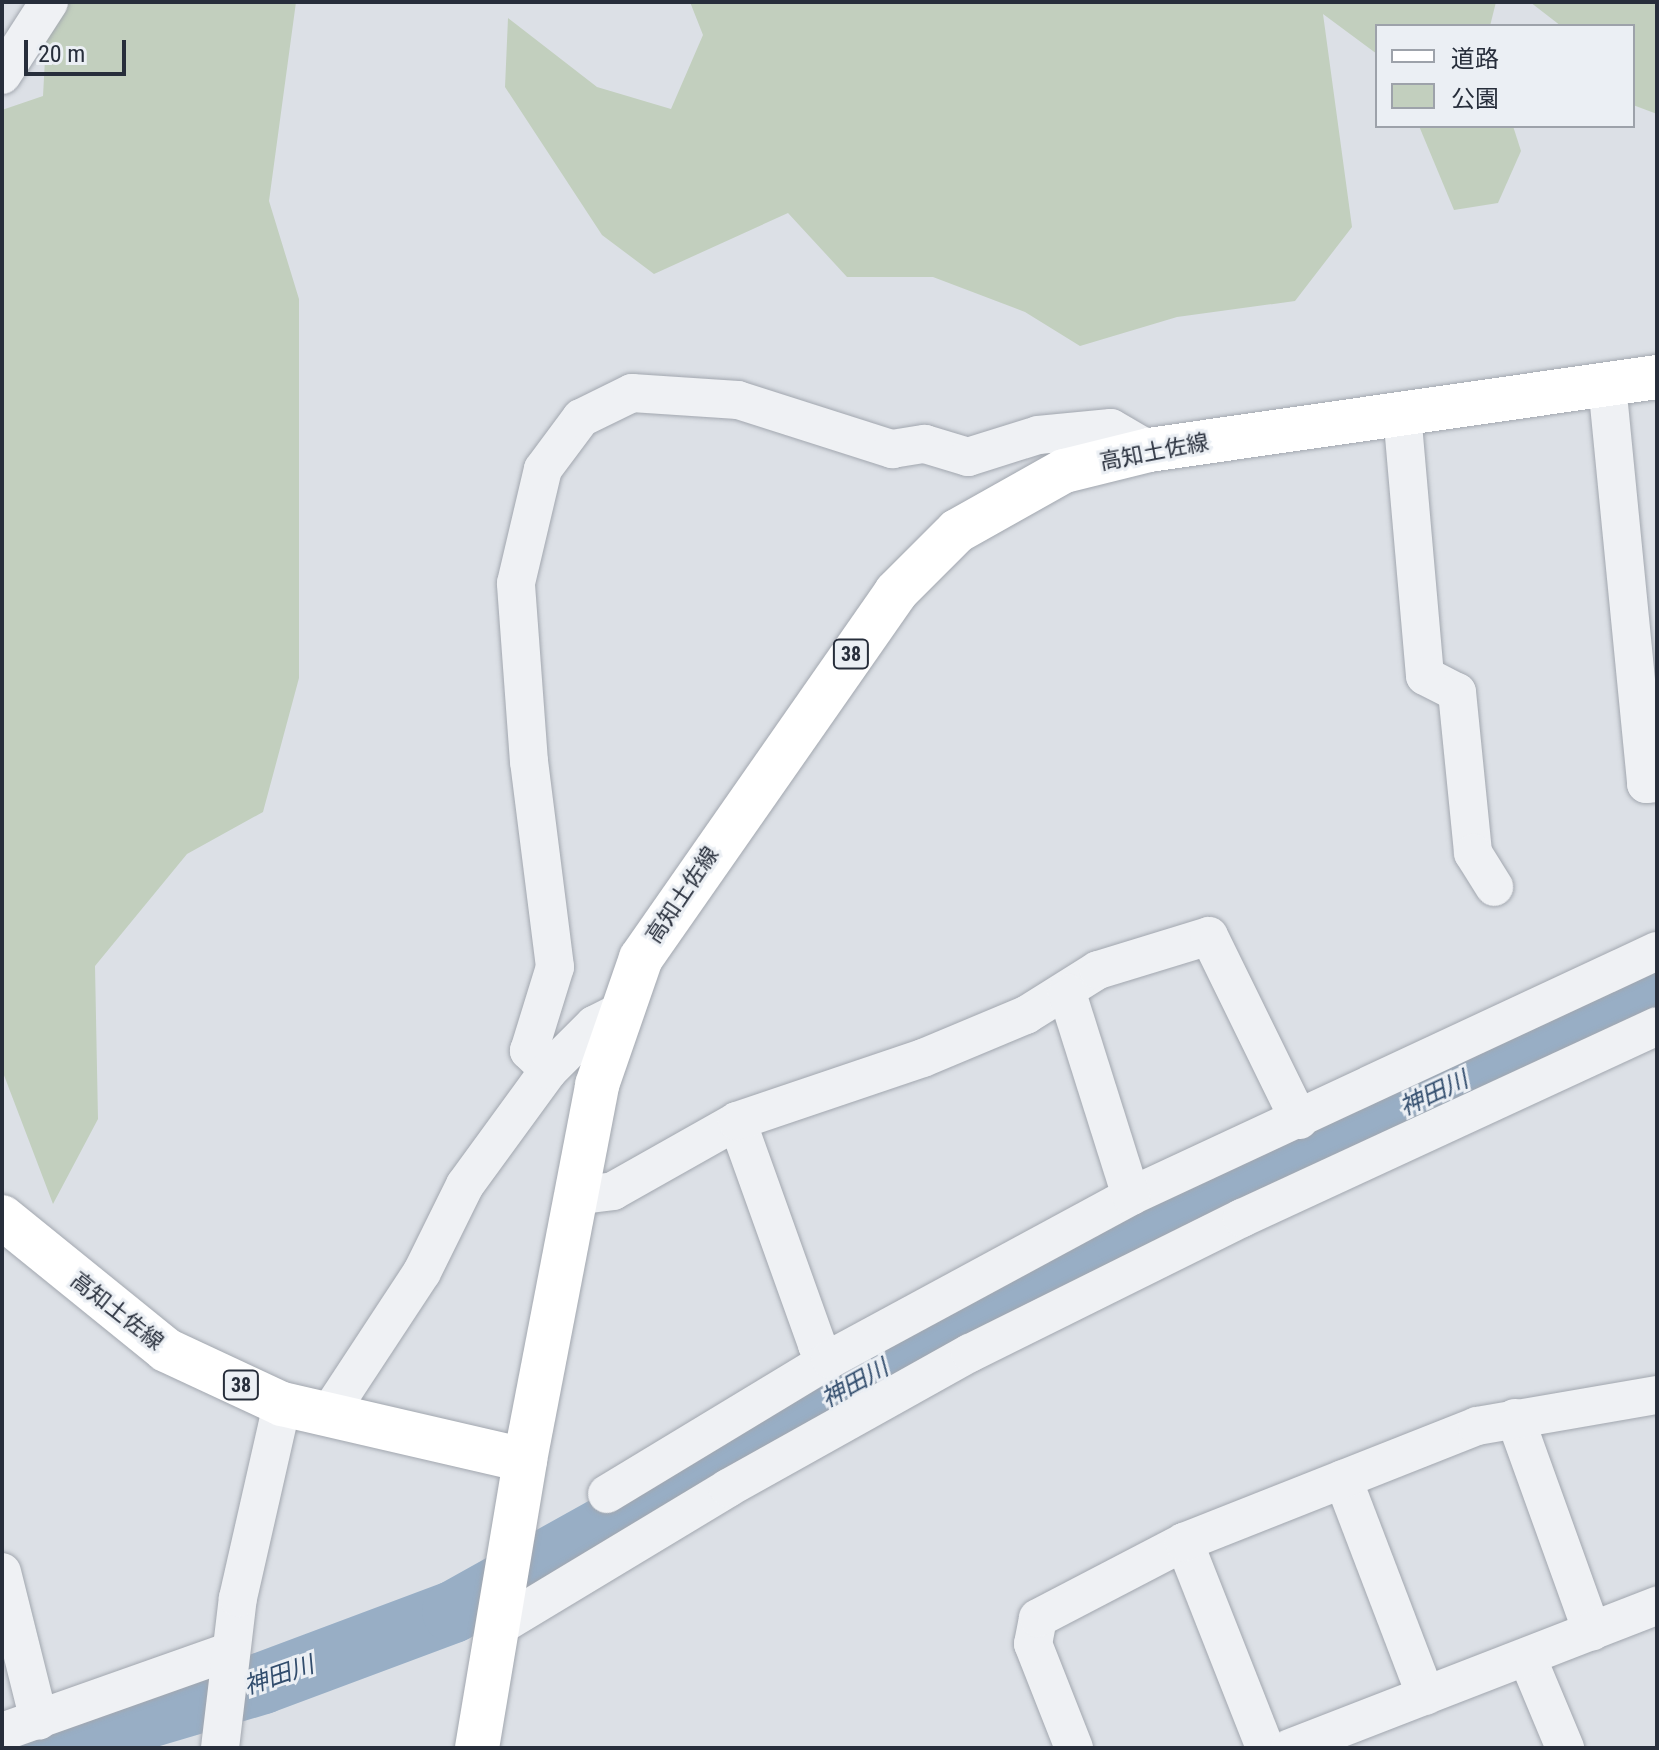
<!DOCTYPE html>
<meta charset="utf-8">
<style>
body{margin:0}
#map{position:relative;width:1659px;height:1750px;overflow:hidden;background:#dce0e6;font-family:"Roboto Condensed","Noto Sans JP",sans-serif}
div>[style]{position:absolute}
.green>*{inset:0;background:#c2cfbe}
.river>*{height:62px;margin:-31px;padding:0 31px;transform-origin:31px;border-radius:31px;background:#98aec5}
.roads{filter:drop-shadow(0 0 2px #a2a7af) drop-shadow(0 0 2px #a2a7af)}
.street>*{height:38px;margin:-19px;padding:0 19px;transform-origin:19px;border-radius:19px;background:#eff1f4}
.secondary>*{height:44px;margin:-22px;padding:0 22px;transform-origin:22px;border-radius:22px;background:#fff}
.primary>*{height:44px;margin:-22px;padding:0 22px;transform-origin:22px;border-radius:22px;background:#fff}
span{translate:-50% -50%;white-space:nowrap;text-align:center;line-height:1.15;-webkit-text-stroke:6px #ebeff4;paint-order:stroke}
.shield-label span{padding:2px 6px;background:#ebeff4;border:2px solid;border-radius:6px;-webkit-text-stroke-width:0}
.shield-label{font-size:20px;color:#272e3b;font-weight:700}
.street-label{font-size:22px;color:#272e3b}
.water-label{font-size:24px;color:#324d6d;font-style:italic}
.frame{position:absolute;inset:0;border:4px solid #272e3b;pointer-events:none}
.legend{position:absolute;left:1375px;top:24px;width:260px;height:104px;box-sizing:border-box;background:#ebeff4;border:2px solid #9da2aa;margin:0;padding:10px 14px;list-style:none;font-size:24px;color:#272e3b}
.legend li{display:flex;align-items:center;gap:16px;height:40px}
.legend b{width:40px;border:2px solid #9da2aa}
.scale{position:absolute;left:24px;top:40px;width:102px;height:36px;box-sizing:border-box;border:4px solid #272e3b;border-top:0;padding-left:10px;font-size:24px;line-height:28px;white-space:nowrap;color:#272e3b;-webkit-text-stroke:6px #ebeff4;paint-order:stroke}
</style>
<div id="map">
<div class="green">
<i style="clip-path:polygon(48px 2px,296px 2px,269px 201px,299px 299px,299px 678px,263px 812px,187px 854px,95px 966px,98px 1119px,53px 1204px,2px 1070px,2px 110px,43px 96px)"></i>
<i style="clip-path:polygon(690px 2px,1496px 2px,1490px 26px,1377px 26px,1377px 54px,1323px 14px,1352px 227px,1295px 301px,1177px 317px,1080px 346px,1025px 312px,933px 277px,847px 277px,788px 213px,654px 274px,602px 235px,505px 87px,508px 18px,597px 87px,671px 109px,703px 35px)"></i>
<i style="clip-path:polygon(1530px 2px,1657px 2px,1657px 114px,1633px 105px,1633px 26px,1561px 26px)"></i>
<i style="clip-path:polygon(1419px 126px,1513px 126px,1521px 151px,1498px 203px,1454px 210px)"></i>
</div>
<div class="river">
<i style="left:44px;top:1748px;width:228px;rotate:-16.5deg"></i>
<i style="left:263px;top:1683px;width:203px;rotate:-20.5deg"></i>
<i style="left:453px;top:1612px;width:768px;rotate:-29.13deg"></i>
<i style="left:1124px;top:1238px;width:588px;rotate:-24.95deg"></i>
</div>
<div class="roads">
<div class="street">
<i style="left:2px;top:75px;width:87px;rotate:-57.2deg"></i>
<i style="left:1607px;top:384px;width:402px;rotate:84.4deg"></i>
<i style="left:1646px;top:784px;width:11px;rotate:-5deg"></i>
<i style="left:1402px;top:413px;width:264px;rotate:85deg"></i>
<i style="left:1425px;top:676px;width:36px;rotate:27deg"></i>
<i style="left:1457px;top:692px;width:162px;rotate:84.3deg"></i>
<i style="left:1473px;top:853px;width:40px;rotate:58deg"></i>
<i style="left:549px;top:1070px;width:28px;rotate:-136deg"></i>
<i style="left:529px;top:1051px;width:88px;rotate:-72.8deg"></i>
<i style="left:555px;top:967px;width:207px;rotate:-97.2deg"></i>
<i style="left:529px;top:762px;width:179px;rotate:-94.2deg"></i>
<i style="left:516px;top:583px;width:117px;rotate:-76.7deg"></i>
<i style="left:543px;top:469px;width:64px;rotate:-53.3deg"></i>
<i style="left:581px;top:418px;width:57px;rotate:-26.1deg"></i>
<i style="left:632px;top:393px;width:106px;rotate:3.8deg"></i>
<i style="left:738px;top:400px;width:162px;rotate:17.7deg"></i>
<i style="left:892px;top:449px;width:33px;rotate:-9deg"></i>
<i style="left:925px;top:444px;width:45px;rotate:16.8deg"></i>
<i style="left:968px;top:457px;width:73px;rotate:-17.4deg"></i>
<i style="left:1038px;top:435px;width:73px;rotate:-5.5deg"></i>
<i style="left:1111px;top:428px;width:44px;rotate:30.1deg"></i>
<i style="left:737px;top:1121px;width:238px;rotate:70.3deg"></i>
<i style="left:817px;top:1345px;width:19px;rotate:47deg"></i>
<i style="left:574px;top:1196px;width:39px;rotate:-7deg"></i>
<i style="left:613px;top:1191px;width:142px;rotate:-29.4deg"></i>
<i style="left:737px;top:1121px;width:196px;rotate:-18.7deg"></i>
<i style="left:923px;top:1058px;width:112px;rotate:-22.7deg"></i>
<i style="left:1026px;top:1015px;width:85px;rotate:-32deg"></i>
<i style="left:1098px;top:970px;width:116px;rotate:-17deg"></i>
<i style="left:1209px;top:936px;width:205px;rotate:63.9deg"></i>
<i style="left:1131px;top:1196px;width:580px;rotate:-24.98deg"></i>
<i style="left:328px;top:1415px;width:171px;rotate:-56.7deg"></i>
<i style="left:422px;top:1272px;width:97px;rotate:-63.7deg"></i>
<i style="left:465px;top:1185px;width:142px;rotate:-53.9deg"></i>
<i style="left:549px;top:1070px;width:64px;rotate:-45deg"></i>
<i style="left:594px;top:1025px;width:34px;rotate:-27deg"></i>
<i style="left:1515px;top:1418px;width:227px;rotate:70.2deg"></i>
<i style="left:1343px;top:1479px;width:232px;rotate:69.1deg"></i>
<i style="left:607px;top:1494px;width:261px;rotate:-31.2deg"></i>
<i style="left:830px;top:1359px;width:342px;rotate:-28.4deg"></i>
<i style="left:1131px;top:1196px;width:213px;rotate:-107.5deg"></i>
<i style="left:1184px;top:1542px;width:221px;rotate:68.5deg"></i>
<i style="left:2px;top:1572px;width:153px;rotate:76deg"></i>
<i style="left:498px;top:1627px;width:269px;rotate:-31.1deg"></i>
<i style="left:728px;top:1488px;width:277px;rotate:-29.2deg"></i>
<i style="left:970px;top:1353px;width:304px;rotate:-26.4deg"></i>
<i style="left:1242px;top:1218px;width:457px;rotate:-24.8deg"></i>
<i style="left:1527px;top:1657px;width:99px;rotate:67.3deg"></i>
<i style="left:2px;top:1732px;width:243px;rotate:-19.5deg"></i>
<i style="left:220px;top:1748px;width:151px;rotate:-83.2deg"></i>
<i style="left:238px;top:1598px;width:199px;rotate:-77.2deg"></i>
<i style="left:1074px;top:1748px;width:112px;rotate:-111.5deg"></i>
<i style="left:1033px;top:1644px;width:26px;rotate:-79deg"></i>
<i style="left:1038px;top:1618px;width:165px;rotate:-27.5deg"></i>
<i style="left:1184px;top:1542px;width:315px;rotate:-21.6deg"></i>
<i style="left:1477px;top:1426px;width:183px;rotate:-9.8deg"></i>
<i style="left:1290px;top:1748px;width:394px;rotate:-21.2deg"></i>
</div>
<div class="secondary">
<i style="left:477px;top:1748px;width:292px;rotate:-80.5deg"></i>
</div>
<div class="primary">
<i style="left:2px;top:1217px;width:211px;rotate:39deg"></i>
<i style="left:166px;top:1350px;width:128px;rotate:25deg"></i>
<i style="left:282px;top:1404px;width:249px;rotate:13deg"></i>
<i style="left:525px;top:1460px;width:382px;rotate:-79.1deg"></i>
<i style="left:597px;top:1085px;width:134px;rotate:-70.9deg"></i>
<i style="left:641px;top:958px;width:446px;rotate:-55.1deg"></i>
<i style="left:896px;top:592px;width:86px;rotate:-45deg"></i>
<i style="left:957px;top:531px;width:123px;rotate:-29.3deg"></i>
<i style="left:1064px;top:471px;width:88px;rotate:-13.9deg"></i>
<i style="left:1149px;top:450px;width:513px;rotate:-8.18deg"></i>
</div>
</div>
<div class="shield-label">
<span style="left:851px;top:654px">38</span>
<span style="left:241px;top:1385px">38</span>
</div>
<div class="street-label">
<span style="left:1154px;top:452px;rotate:-11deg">高知土佐線</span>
<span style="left:682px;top:895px;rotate:-56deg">高知土佐線</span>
<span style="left:117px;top:1311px;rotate:38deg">高知土佐線</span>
</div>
<div class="water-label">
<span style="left:1434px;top:1094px;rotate:-25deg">神田川</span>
<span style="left:855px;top:1384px;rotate:-29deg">神田川</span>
<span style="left:279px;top:1676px;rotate:-19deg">神田川</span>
</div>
<div class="frame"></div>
<ul class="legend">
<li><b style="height:10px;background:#fff"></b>道路</li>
<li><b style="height:22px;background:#c2cfbe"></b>公園</li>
</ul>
<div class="scale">20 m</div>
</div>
